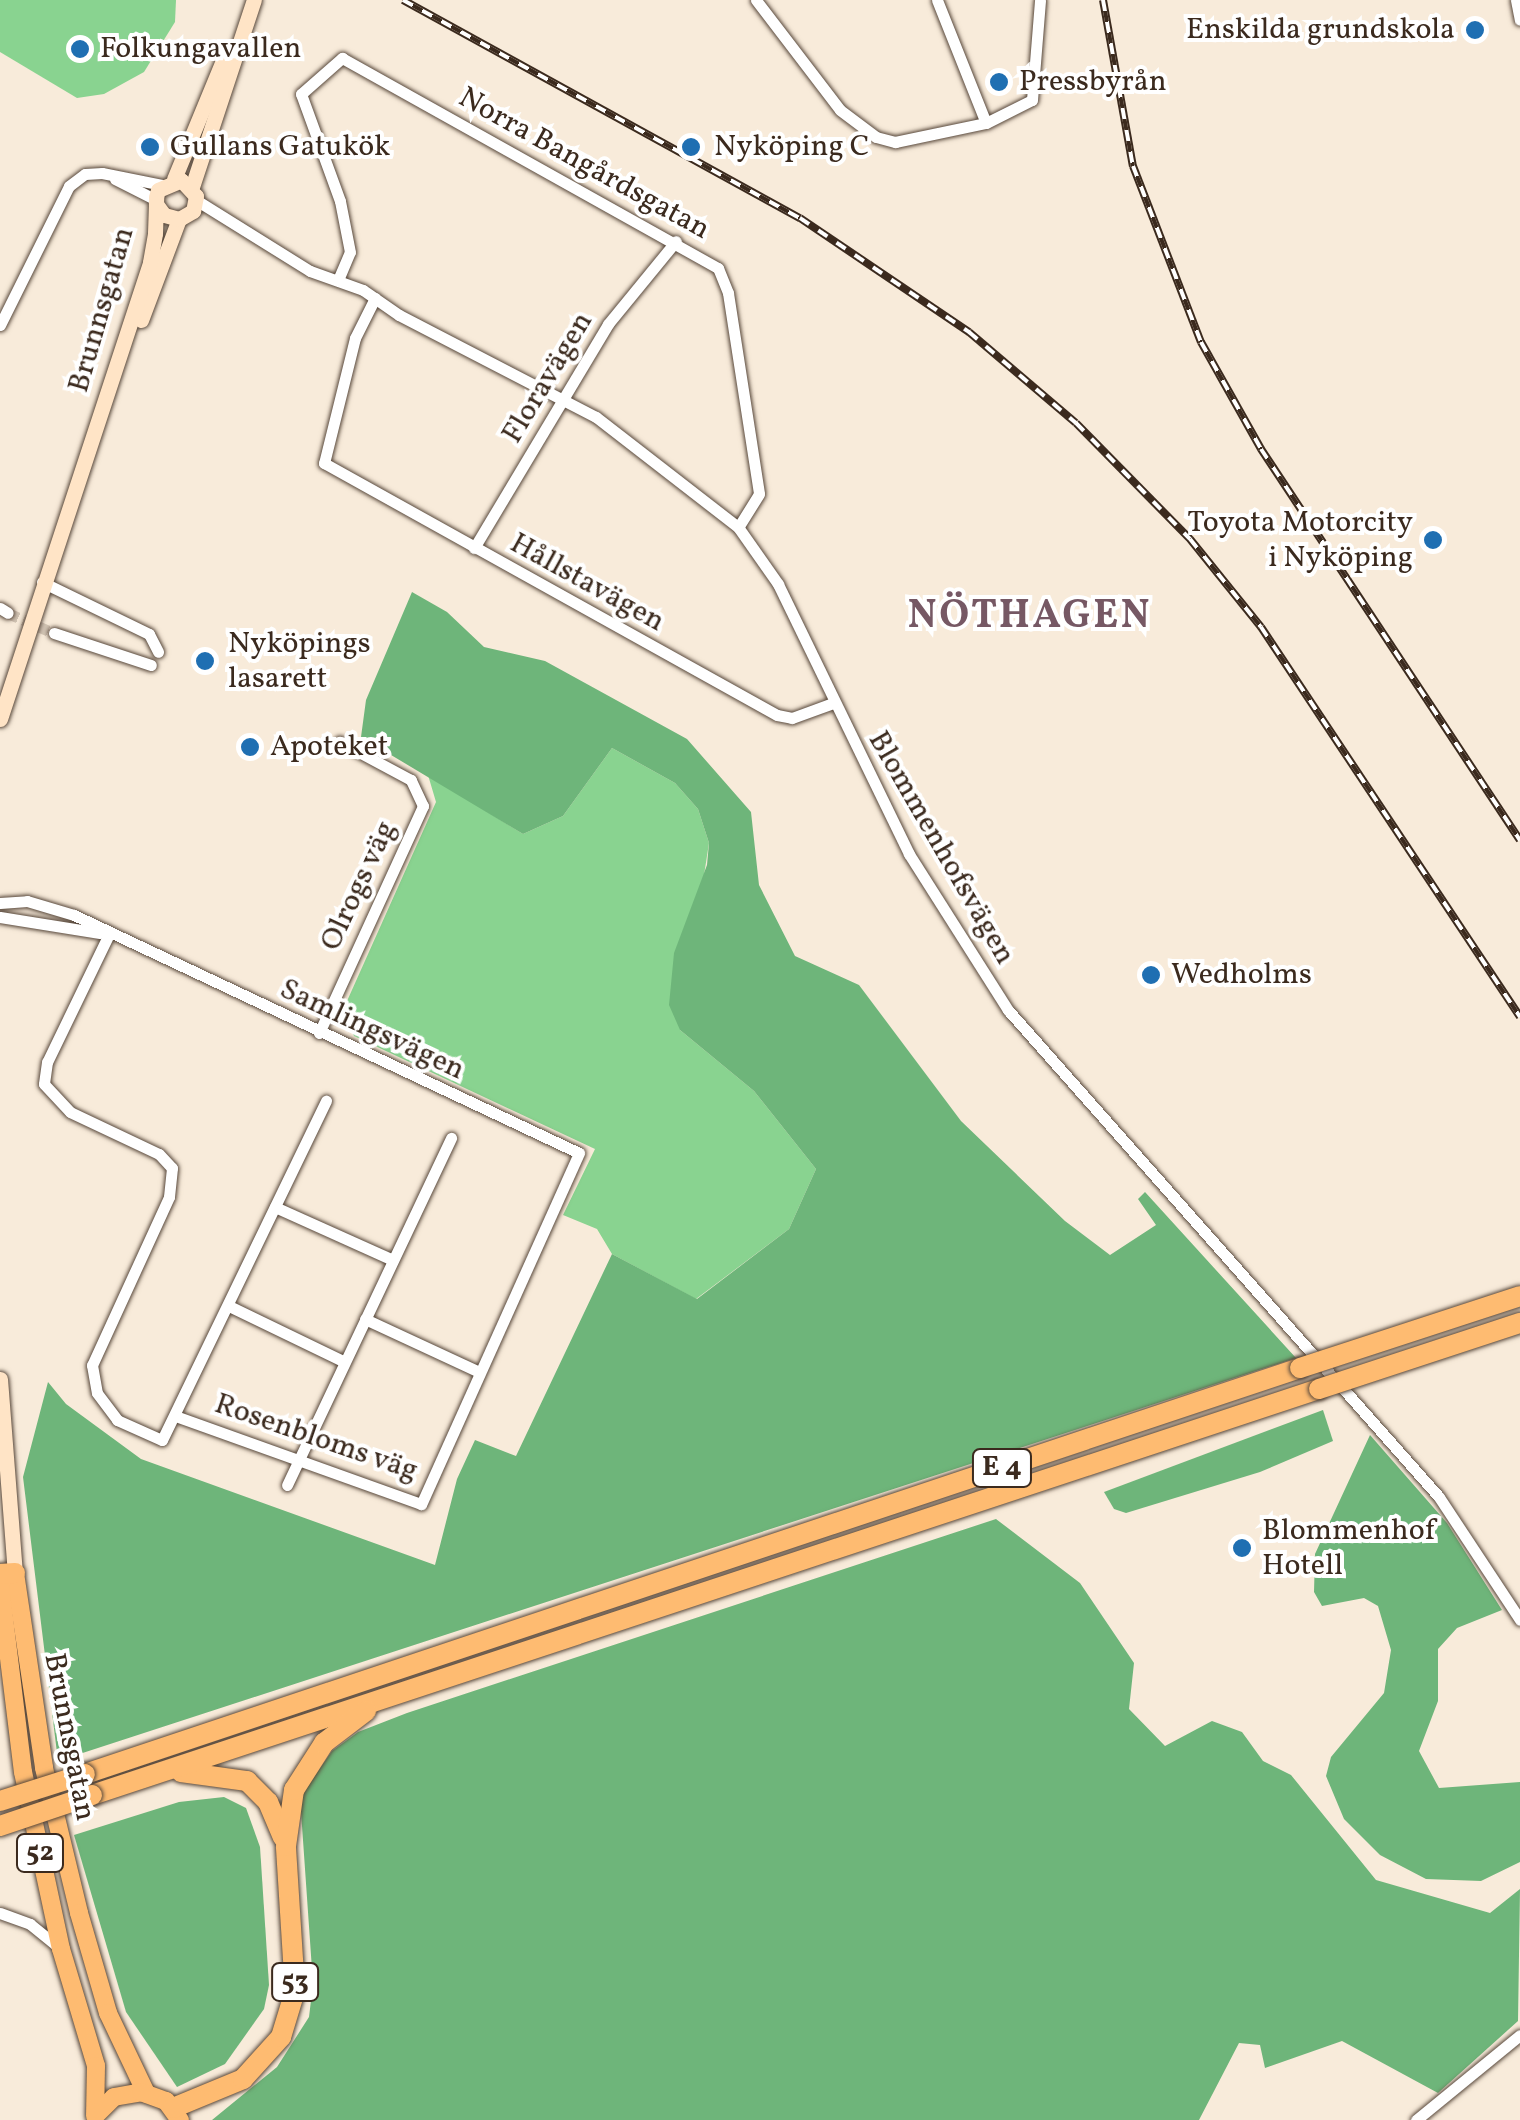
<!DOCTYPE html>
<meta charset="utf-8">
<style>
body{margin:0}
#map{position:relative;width:1520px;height:2120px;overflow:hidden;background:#f8ebda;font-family:Vollkorn,serif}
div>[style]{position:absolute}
.green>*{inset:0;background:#89d390}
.forest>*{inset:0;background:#6eb57a}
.minor-tunnel>*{height:11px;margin-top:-5.5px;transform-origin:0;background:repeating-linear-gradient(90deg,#d2c4b4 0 11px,transparent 0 16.5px)}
.roads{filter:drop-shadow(0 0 2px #57473a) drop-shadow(0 0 2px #57473a)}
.minor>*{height:11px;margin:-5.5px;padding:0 5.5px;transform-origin:5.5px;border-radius:5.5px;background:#fff}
.secondary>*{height:15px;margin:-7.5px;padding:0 7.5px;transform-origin:7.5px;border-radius:7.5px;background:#ffe4c6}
.primary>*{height:18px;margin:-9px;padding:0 9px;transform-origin:9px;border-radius:9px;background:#febb71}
.motorway>*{height:20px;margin:-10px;padding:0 10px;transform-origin:10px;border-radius:10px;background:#febb71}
.rail>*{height:8px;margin-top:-4px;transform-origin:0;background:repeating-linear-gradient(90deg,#fff 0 11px,#3b2a1e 0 22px);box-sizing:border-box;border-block:2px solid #3b2a1e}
.bridges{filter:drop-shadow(0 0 2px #57473a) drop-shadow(0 0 2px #57473a)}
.motorway-bridge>*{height:20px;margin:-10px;padding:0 10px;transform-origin:10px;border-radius:10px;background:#febb71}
.dots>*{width:28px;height:28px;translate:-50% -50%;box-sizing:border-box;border:5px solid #fff;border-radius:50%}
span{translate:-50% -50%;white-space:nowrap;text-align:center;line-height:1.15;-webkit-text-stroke:8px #fff;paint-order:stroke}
.shield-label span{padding:2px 8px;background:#fff;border:2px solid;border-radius:8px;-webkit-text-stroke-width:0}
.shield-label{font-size:28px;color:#3b2a1e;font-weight:700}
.poi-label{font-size:30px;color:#3b2a1e}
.right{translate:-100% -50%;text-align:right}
.left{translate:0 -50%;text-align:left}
.street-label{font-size:30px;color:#3b2a1e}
.district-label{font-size:40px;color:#765864;font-weight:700;letter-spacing:2.5px}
</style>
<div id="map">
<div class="green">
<i style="clip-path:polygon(0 0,176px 0,175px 22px,144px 72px,104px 94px,77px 98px,0 52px)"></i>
<i style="clip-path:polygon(612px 748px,675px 783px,698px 809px,709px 843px,680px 1030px,754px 1091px,816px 1169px,789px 1229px,696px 1299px,612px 1254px,597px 1229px,563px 1215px,595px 1149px,354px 1036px,343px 1010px,436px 802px,428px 775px,523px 834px,563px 816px)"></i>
</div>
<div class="forest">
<i style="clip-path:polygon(412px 592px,447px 612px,484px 647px,545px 661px,687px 739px,751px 812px,759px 885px,795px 956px,859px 985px,961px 1121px,1065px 1221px,1110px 1255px,1156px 1225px,1138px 1199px,1145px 1192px,1296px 1358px,58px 1761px,23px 1477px,48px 1382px,66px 1404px,141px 1459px,435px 1565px,457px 1479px,475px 1440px,516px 1456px,612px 1254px,697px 1299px,789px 1229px,816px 1169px,754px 1091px,680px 1030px,669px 1005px,674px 953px,707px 865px,709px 843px,698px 809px,675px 783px,612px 748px,563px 816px,523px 834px,361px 737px,366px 700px)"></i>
<i style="clip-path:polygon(1323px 1410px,1333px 1441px,1260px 1472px,1126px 1513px,1114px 1509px,1104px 1492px)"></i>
<i style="clip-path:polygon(1370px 1435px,1447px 1523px,1502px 1610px,1457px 1628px,1438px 1649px,1438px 1701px,1419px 1751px,1439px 1788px,1520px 1782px,1520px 1862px,1481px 1881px,1426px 1879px,1380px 1855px,1344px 1819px,1326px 1776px,1331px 1757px,1384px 1693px,1391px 1650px,1378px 1606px,1364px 1598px,1322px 1606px,1314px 1592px,1315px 1554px)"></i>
<i style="clip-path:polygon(996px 1519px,1080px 1583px,1134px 1663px,1129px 1709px,1165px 1746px,1212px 1721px,1242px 1732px,1263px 1761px,1291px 1775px,1376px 1880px,1490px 1913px,1520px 1889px,1518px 2021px,1438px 2093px,1342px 2041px,1265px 2068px,1260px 2045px,1239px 2043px,1199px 2120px,212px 2120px,277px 2067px,309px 2017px,313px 1984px,300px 1797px,332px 1751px,358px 1732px,407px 1713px)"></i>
<i style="clip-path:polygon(224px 1797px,246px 1808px,260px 1847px,269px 1985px,264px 2009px,225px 2064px,177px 2087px,126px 2012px,74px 1835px,179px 1802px)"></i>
</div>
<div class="minor-tunnel">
<i style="left:8px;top:613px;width:50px;rotate:23.5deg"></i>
</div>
<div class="roads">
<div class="minor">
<i style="left:756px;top:0;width:138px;rotate:52.6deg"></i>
<i style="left:840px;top:110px;width:45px;rotate:36.9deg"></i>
<i style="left:876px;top:137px;width:20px;rotate:15deg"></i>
<i style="left:895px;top:142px;width:93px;rotate:-11.8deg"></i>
<i style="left:986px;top:123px;width:51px;rotate:-26.6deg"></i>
<i style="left:1032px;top:100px;width:100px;rotate:-85.4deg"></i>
<i style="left:937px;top:0;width:132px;rotate:68.3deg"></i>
<i style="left:1516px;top:0;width:20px;rotate:79deg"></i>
<i style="left:115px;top:179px;width:46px;rotate:27.1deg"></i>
<i style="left:196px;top:200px;width:134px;rotate:31.9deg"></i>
<i style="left:310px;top:271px;width:56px;rotate:19.7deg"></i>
<i style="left:363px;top:290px;width:44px;rotate:34.8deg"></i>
<i style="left:399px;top:315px;width:222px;rotate:27.4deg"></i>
<i style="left:596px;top:417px;width:180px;rotate:37.8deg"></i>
<i style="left:738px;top:527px;width:70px;rotate:54.9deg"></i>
<i style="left:778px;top:584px;width:300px;rotate:64.1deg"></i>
<i style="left:909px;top:854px;width:185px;rotate:57.6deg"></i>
<i style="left:1008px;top:1010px;width:650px;rotate:48.49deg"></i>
<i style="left:1439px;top:1497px;width:147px;rotate:56.6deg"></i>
<i style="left:338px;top:280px;width:30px;rotate:-67deg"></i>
<i style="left:350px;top:252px;width:52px;rotate:-101.1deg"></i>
<i style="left:340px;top:201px;width:114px;rotate:-110deg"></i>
<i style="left:301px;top:94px;width:55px;rotate:-41.3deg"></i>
<i style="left:342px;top:58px;width:431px;rotate:29.2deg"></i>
<i style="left:718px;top:268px;width:27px;rotate:68deg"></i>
<i style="left:728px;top:293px;width:203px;rotate:81.2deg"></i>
<i style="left:759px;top:494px;width:39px;rotate:122deg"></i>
<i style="left:375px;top:298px;width:45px;rotate:116.6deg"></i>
<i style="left:355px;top:338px;width:129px;rotate:103.9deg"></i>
<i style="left:324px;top:463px;width:518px;rotate:29.09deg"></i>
<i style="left:777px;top:715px;width:15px;rotate:11deg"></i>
<i style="left:792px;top:718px;width:44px;rotate:-20.1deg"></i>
<i style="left:0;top:325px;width:155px;rotate:-63.6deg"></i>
<i style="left:69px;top:186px;width:20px;rotate:-37deg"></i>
<i style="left:85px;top:174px;width:17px;rotate:-3deg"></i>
<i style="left:102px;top:173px;width:61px;rotate:11.3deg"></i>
<i style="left:474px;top:548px;width:261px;rotate:-59.1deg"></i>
<i style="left:608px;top:324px;width:107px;rotate:-50.7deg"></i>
<i style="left:42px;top:582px;width:119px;rotate:25.9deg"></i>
<i style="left:149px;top:634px;width:20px;rotate:63deg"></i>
<i style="left:0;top:608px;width:9px;rotate:32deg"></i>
<i style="left:54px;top:633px;width:102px;rotate:18.3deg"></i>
<i style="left:0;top:903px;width:27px;rotate:-4deg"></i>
<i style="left:27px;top:901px;width:49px;rotate:16.6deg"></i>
<i style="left:74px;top:915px;width:558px;rotate:25.23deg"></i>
<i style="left:579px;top:1153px;width:385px;rotate:114.2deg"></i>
<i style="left:421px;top:1504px;width:261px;rotate:-160.3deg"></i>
<i style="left:0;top:917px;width:101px;rotate:9.1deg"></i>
<i style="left:109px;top:934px;width:142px;rotate:115.8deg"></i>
<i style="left:47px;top:1062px;width:22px;rotate:98deg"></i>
<i style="left:44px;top:1084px;width:38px;rotate:47deg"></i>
<i style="left:70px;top:1112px;width:98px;rotate:25.3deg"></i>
<i style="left:159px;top:1154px;width:19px;rotate:47deg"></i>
<i style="left:172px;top:1168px;width:29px;rotate:96deg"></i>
<i style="left:169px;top:1197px;width:185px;rotate:114.6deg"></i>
<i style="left:92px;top:1365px;width:28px;rotate:80deg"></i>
<i style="left:97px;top:1393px;width:34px;rotate:53deg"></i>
<i style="left:117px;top:1420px;width:49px;rotate:24deg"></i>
<i style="left:162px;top:1440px;width:377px;rotate:-64.2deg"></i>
<i style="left:319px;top:1033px;width:250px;rotate:-65.4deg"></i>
<i style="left:423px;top:806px;width:29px;rotate:-115deg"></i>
<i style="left:411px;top:780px;width:81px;rotate:-151.8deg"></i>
<i style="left:275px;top:1207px;width:129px;rotate:24.2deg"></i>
<i style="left:229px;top:1306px;width:127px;rotate:25.8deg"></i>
<i style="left:365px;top:1319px;width:126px;rotate:24.9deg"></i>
<i style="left:287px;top:1485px;width:384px;rotate:-64.7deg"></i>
<i style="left:0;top:1913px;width:32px;rotate:20deg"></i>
<i style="left:30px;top:1924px;width:38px;rotate:39deg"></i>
<i style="left:1416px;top:2120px;width:134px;rotate:-39.3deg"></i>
</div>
<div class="secondary">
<i style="left:174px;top:179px;width:129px;rotate:-67.6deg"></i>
<i style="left:192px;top:187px;width:197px;rotate:-71.7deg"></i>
<i style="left:141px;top:320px;width:108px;rotate:-69.4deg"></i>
<i style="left:0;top:719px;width:481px;rotate:-71.8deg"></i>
<i style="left:150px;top:262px;width:29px;rotate:-80deg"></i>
<i style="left:155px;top:233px;width:36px;rotate:-88deg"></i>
<i style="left:156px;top:197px;width:7px;rotate:-74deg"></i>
<i style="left:158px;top:190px;width:25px;rotate:-23deg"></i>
<i style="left:181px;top:180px;width:22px;rotate:47deg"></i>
<i style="left:196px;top:196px;width:15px;rotate:101deg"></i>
<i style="left:193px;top:211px;width:16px;rotate:150deg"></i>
<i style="left:179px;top:219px;width:16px;rotate:-165deg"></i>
<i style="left:164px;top:215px;width:14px;rotate:-126deg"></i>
<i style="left:0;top:1379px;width:195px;rotate:85.6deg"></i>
</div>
<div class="primary">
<i style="left:15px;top:1573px;width:197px;rotate:81.5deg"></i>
<i style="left:44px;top:1768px;width:149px;rotate:76.4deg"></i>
<i style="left:79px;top:1913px;width:104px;rotate:73.8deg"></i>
<i style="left:108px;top:2013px;width:89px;rotate:64.6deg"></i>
<i style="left:0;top:1585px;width:188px;rotate:83deg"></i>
<i style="left:23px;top:1772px;width:181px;rotate:77.9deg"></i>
<i style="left:61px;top:1949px;width:122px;rotate:73.3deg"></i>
<i style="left:96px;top:2066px;width:50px;rotate:91.1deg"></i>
<i style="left:96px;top:2115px;width:25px;rotate:-45deg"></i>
<i style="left:114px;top:2097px;width:27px;rotate:-10deg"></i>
<i style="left:141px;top:2092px;width:27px;rotate:20deg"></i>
<i style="left:166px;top:2101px;width:24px;rotate:54deg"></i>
</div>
<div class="motorway">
<i style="left:0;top:1574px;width:15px;rotate:-4deg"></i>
<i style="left:181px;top:1772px;width:67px;rotate:7.8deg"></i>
<i style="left:247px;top:1781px;width:30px;rotate:45deg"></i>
<i style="left:268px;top:1802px;width:38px;rotate:67deg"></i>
<i style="left:85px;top:1774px;width:1281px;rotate:-18.48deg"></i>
<i style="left:92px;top:1795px;width:1292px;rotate:-18.31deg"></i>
<i style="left:173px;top:2108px;width:76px;rotate:-22.5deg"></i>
<i style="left:243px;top:2079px;width:57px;rotate:-47.9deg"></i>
<i style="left:281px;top:2037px;width:48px;rotate:-73.1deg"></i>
<i style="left:295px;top:1991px;width:145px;rotate:-93.6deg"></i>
<i style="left:286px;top:1846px;width:57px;rotate:-81.9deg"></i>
<i style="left:294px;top:1790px;width:56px;rotate:-57.4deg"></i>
<i style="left:324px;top:1743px;width:53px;rotate:-37.3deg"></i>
</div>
</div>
<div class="rail">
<i style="left:403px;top:0;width:453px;rotate:28.8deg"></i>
<i style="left:800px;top:218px;width:204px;rotate:34deg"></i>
<i style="left:969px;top:332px;width:140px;rotate:40.4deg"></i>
<i style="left:1076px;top:423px;width:163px;rotate:45.5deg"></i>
<i style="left:1190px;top:539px;width:113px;rotate:51.1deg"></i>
<i style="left:1261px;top:627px;width:468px;rotate:56.4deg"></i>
<i style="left:1103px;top:0;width:169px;rotate:79.8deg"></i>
<i style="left:1133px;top:166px;width:189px;rotate:68.9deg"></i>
<i style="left:1201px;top:342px;width:123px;rotate:60.7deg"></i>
<i style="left:1261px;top:449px;width:469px;rotate:56.5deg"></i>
</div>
<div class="bridges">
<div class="motorway-bridge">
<i style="left:1300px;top:1368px;width:231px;rotate:-18.1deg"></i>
<i style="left:1319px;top:1389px;width:212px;rotate:-18.2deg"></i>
<i style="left:0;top:1801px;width:89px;rotate:-17.6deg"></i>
<i style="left:0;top:1826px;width:97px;rotate:-18.6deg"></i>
</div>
</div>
<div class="dots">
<i style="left:1475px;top:30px;background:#1f6fb2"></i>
<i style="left:80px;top:49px;background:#1f6fb2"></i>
<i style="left:999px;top:82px;background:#1f6fb2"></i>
<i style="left:150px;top:147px;background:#1f6fb2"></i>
<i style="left:691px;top:147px;background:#1f6fb2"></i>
<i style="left:1433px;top:540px;background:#1f6fb2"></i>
<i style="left:205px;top:661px;background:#1f6fb2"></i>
<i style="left:250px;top:747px;background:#1f6fb2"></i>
<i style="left:1151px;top:975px;background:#1f6fb2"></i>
<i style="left:1242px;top:1548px;background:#1f6fb2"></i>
</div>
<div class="shield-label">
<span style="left:1002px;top:1468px">E 4</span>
<span style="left:40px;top:1853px">52</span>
<span style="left:295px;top:1982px">53</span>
</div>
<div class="poi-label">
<span class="right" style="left:1455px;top:30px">Enskilda grundskola</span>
<span class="left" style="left:100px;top:49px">Folkungavallen</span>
<span class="left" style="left:1019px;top:82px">Pressbyrån</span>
<span class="left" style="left:170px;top:147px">Gullans Gatukök</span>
<span class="left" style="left:714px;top:147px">Nyköping C</span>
<span class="right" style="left:1413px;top:540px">Toyota Motorcity<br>i Nyköping</span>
<span class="left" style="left:228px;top:661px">Nyköpings<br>lasarett</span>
<span class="left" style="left:270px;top:747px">Apoteket</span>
<span class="left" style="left:1171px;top:975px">Wedholms</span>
<span class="left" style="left:1262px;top:1548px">Blommenhof<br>Hotell</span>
</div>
<div class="street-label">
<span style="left:584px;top:164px;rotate:29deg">Norra Bangårdsgatan</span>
<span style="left:102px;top:310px;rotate:-74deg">Brunnsgatan</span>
<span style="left:548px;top:378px;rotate:-59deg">Floravägen</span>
<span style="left:587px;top:583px;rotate:29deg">Hållstavägen</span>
<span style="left:941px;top:848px;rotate:60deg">Blommenhofsvägen</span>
<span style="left:359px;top:886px;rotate:-65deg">Olrogs väg</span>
<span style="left:372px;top:1030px;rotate:25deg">Samlingsvägen</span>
<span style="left:316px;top:1438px;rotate:19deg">Rosenbloms väg</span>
<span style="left:69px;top:1737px;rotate:79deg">Brunnsgatan</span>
</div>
<div class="district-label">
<span style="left:1030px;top:617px">NÖTHAGEN</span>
</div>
</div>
